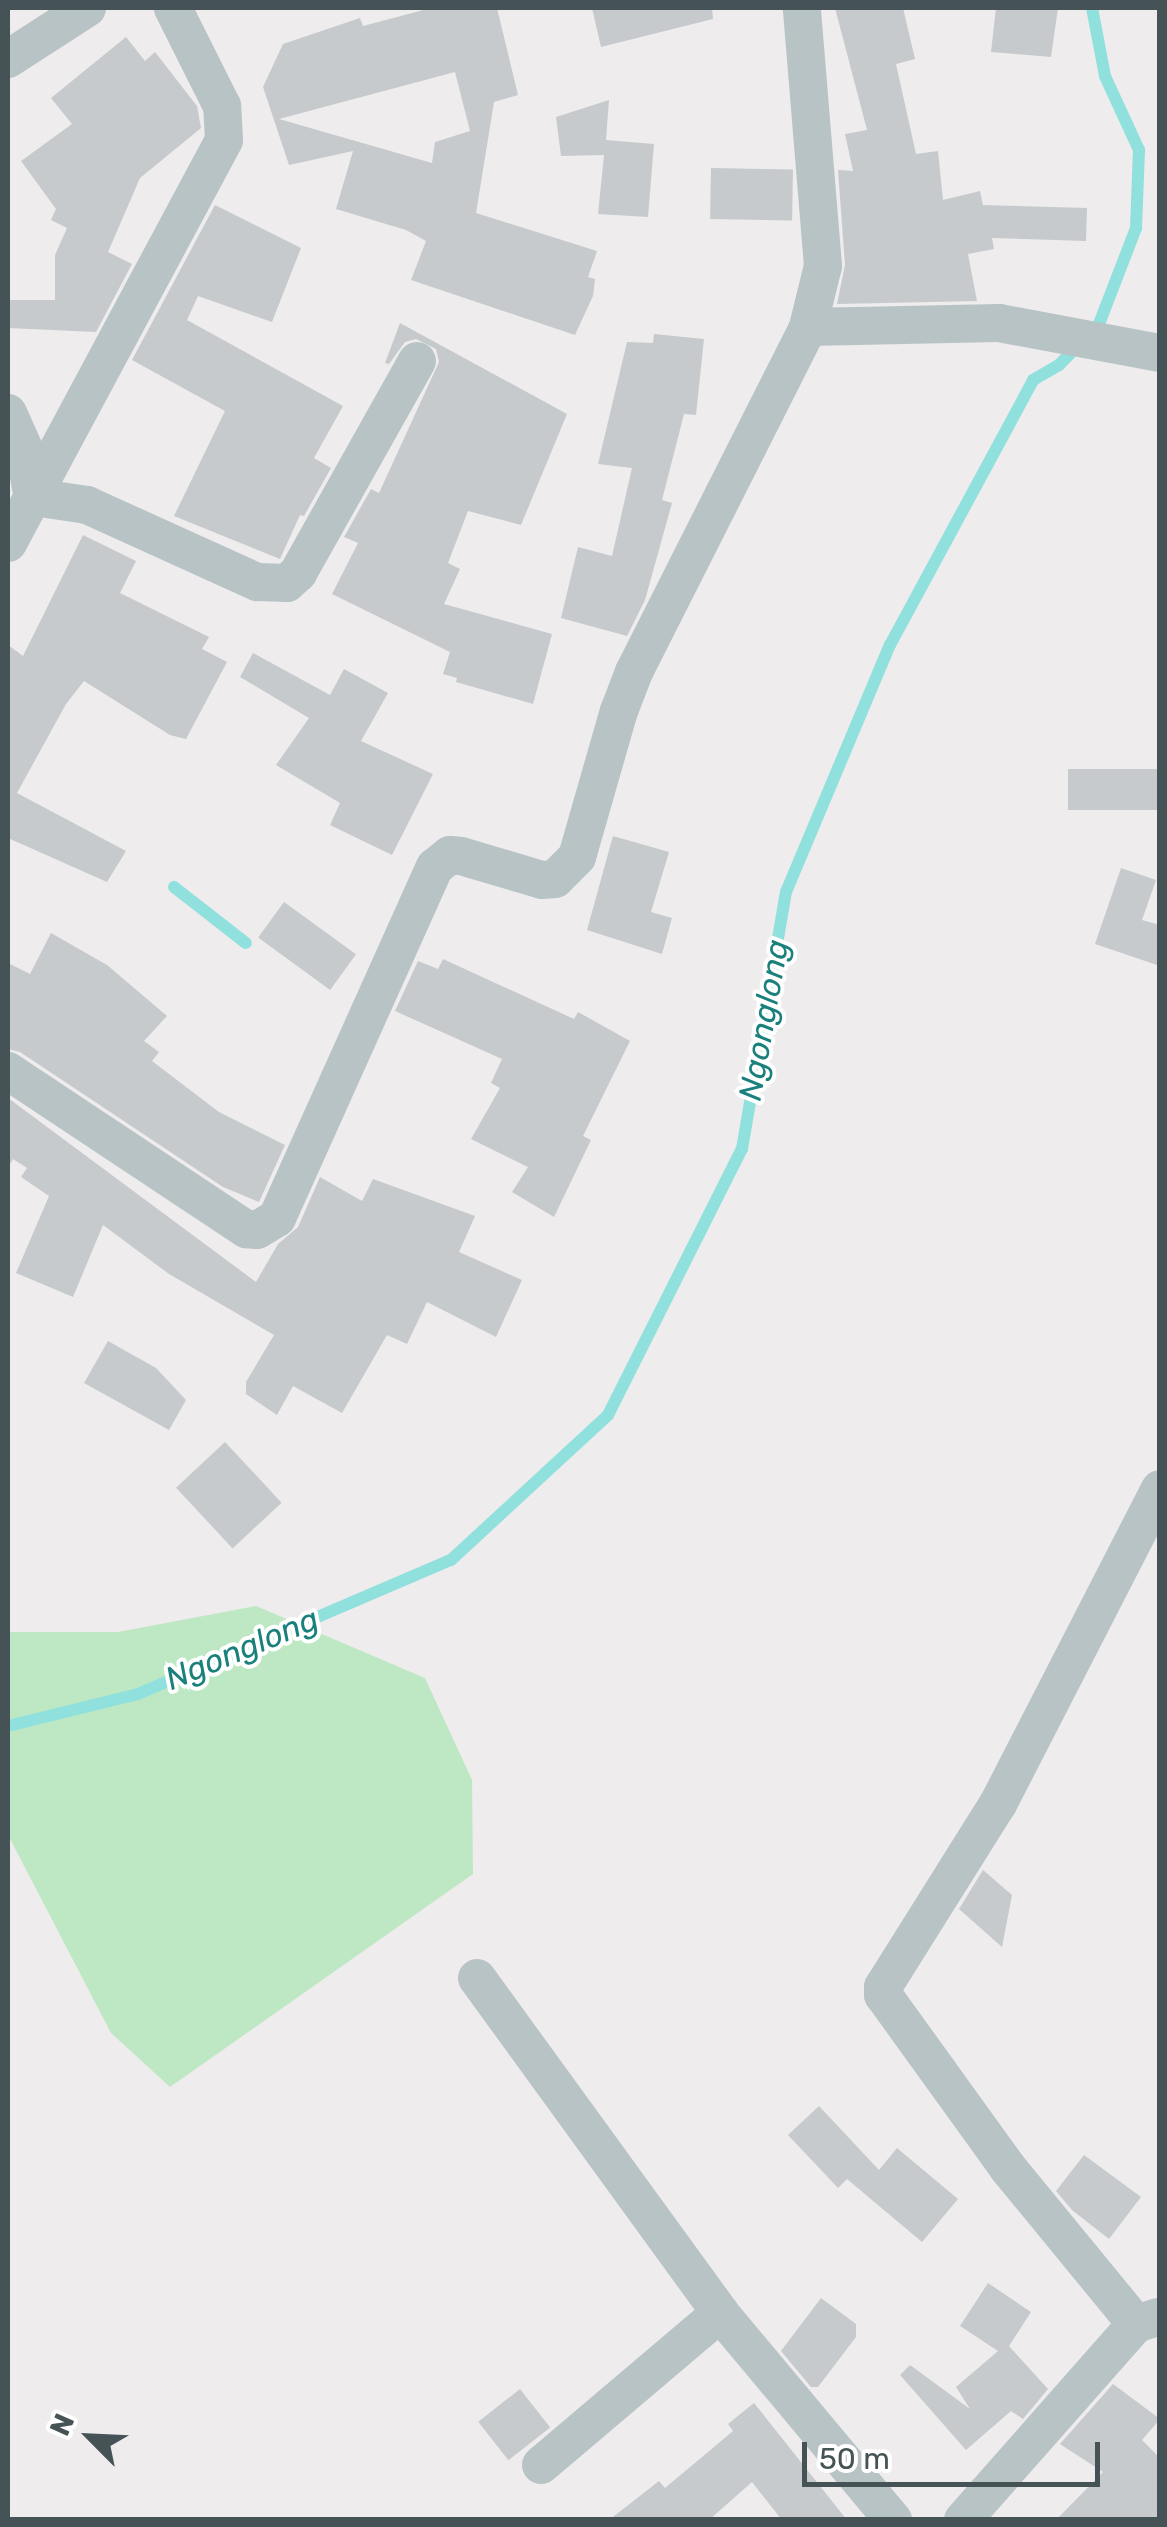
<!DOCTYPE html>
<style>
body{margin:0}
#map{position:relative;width:1167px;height:2527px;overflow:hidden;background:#eeecec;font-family:Rubik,sans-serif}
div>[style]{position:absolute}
.green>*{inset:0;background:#bee8c4}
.stream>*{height:12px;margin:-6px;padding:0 6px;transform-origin:6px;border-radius:6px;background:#90e0dd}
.building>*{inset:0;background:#c6cacd;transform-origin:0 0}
.street>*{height:38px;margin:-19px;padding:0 19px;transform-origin:19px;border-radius:19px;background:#b8c3c6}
span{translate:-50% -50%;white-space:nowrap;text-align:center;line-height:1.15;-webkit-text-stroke:8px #fff;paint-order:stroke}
.water-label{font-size:32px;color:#1a807c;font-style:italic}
.frame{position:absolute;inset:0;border:10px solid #465356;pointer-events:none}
.north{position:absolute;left:40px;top:2387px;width:100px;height:100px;-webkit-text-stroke:8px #fff;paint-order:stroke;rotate:294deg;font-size:28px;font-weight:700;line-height:40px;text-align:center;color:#465356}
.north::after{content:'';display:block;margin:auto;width:35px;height:45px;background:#465356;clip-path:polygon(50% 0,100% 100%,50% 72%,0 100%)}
.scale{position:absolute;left:802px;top:2442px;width:298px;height:45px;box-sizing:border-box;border:5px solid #465356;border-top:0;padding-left:12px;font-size:30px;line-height:35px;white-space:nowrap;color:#465356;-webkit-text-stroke:8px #fff;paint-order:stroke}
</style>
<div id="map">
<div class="green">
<i style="clip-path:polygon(256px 1606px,425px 1678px,472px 1780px,473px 1874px,170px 2087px,111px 2033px,8px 1835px,8px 1632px,118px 1632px)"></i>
</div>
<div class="stream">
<i style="left:174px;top:887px;width:91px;rotate:37.9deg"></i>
<i style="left:8px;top:1726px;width:134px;rotate:-13.8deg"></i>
<i style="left:138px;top:1694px;width:340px;rotate:-23.2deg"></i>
<i style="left:451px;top:1560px;width:214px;rotate:-42.7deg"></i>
<i style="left:608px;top:1415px;width:298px;rotate:-63.3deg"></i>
<i style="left:742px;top:1149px;width:261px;rotate:-80.3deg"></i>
<i style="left:786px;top:892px;width:268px;rotate:-67.2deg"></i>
<i style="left:890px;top:645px;width:301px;rotate:-61.6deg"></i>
<i style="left:1033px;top:380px;width:30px;rotate:-30deg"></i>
<i style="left:1059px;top:365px;width:57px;rotate:-45.7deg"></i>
<i style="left:1099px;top:324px;width:103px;rotate:-68.9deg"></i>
<i style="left:1136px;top:228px;width:78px;rotate:-87.8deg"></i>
<i style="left:1139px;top:150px;width:81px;rotate:-114.7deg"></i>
<i style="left:1105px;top:76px;width:69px;rotate:-100.8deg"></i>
</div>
<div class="building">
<i style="clip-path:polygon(evenodd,431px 8px,497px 8px,518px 95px,494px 102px,476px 213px,597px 251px,588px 277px,595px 279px,593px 296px,575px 335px,411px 280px,426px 241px,406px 230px,336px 209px,353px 151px,289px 165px,263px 87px,283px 44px,360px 18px,363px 26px,431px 8px,455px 72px,470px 131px,435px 142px,432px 163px,279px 119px,455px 72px)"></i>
<i style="clip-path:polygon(592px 8px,712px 8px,713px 19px,601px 47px)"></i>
<i style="clip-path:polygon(835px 8px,903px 8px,915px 59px,896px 64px,916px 154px,938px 151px,943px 200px,980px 191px,983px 205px,1087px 208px,1086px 241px,992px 238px,994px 249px,968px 254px,977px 301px,837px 304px,845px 265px,838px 170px,853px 171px,845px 134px,867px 130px)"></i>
<i style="clip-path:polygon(996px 8px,1058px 8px,1051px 57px,991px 52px)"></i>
<i style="clip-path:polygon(126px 37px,145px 61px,155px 52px,197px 106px,201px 128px,140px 178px,108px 252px,132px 264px,96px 332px,8px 328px,8px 300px,55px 300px,55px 255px,67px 228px,51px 220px,56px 209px,21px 161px,72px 124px,51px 98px)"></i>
<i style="clip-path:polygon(609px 100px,606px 140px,654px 144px,648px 217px,598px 214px,604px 155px,561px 156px,556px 117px)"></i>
<i style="left:711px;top:168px;width:82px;height:51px;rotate:1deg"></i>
<i style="clip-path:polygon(215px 205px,301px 248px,272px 322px,198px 296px,187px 320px,343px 406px,314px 458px,331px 468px,304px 516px,300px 515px,280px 559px,174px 516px,225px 411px,132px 360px)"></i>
<i style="clip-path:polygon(400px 323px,567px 414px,521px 525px,468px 511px,448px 563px,460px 569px,444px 604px,552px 634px,533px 704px,456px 682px,457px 678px,443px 674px,450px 652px,332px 594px,358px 543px,344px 537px,371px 489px,379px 493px,439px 362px,436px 349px,416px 339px,405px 342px,389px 364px,385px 363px)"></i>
<i style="clip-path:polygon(654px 334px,704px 339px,696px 415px,684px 414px,662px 500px,672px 503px,645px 600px,627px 636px,561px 618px,578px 547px,612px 556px,632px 468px,598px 464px,627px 342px,653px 343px)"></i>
<i style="clip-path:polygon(83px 535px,136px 561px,120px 593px,209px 637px,202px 649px,227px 662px,186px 739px,170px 735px,84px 681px,66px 704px,17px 793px,126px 851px,107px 882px,8px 838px,8px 645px,23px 656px)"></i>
<i style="clip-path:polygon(253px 653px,330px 695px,344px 669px,388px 693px,361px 741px,433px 774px,392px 855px,330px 825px,340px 803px,276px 765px,309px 718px,240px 677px)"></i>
<i style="left:1160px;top:769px;width:41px;height:92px;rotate:90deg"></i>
<i style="clip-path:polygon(613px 836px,669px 852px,651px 912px,672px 918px,662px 954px,587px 930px)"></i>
<i style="clip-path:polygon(1121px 868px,1156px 880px,1142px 920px,1160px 925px,1160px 966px,1095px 944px)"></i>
<i style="left:284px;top:902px;width:89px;height:44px;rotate:36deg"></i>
<i style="clip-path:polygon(51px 933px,107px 965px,167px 1016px,144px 1041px,159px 1052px,152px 1061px,219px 1112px,285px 1145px,259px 1202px,223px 1187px,20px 1052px,8px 1049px,8px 963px,30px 974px)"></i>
<i style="clip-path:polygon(443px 959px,574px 1019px,578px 1012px,630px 1041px,583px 1136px,591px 1140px,554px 1217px,512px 1192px,528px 1167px,471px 1139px,500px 1088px,491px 1083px,502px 1059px,395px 1011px,418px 961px,438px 969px)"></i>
<i style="clip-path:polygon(8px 1098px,256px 1282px,278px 1244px,298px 1227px,320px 1177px,362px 1201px,373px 1179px,475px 1216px,459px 1252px,522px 1280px,496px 1337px,427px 1302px,407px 1344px,387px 1335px,342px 1413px,293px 1386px,277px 1415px,246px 1394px,246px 1382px,274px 1335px,169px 1274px,103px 1225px,73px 1297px,16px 1273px,49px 1196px,21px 1177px,27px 1168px,13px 1159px,8px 1168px)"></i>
<i style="clip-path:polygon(108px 1341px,156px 1368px,186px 1400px,169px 1430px,84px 1383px)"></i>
<i style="left:225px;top:1442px;width:83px;height:67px;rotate:47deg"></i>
<i style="clip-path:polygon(983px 1870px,1012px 1895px,1002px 1947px,959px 1909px)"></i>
<i style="clip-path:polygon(819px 2106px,879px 2170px,897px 2148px,958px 2199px,922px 2242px,847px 2179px,838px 2188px,788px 2135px)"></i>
<i style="clip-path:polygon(1084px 2155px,1141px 2197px,1109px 2239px,1072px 2210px,1056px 2191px)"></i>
<i style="clip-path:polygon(988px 2283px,1031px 2312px,1009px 2346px,1048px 2389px,1023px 2419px,1011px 2411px,966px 2450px,900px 2375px,910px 2365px,970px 2409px,956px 2387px,998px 2351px,960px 2326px)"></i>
<i style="clip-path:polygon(821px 2298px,856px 2324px,856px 2337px,818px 2387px,811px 2387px,781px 2351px)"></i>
<i style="clip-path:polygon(1113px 2384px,1160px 2419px,1142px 2440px,1160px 2458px,1160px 2520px,1056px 2520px,1103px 2472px,1060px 2444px)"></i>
<i style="left:520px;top:2389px;width:49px;height:53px;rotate:52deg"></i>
<i style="clip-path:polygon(754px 2403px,847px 2520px,782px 2520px,752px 2482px,709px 2520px,609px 2520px,659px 2481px,665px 2488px,733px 2431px,728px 2424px)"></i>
</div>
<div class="street">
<i style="left:8px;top:59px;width:94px;rotate:-32.8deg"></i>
<i style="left:808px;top:327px;width:191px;rotate:-1.2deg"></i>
<i style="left:999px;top:323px;width:164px;rotate:10.6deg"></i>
<i style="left:8px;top:413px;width:37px;rotate:66deg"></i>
<i style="left:23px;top:447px;width:51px;rotate:78.7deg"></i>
<i style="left:33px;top:497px;width:55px;rotate:8.4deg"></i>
<i style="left:87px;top:505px;width:187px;rotate:24.4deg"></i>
<i style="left:257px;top:582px;width:30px;rotate:2deg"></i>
<i style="left:287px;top:583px;width:15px;rotate:-42deg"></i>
<i style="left:298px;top:573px;width:243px;rotate:-60.7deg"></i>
<i style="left:8px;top:543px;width:457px;rotate:-61.8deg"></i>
<i style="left:224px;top:140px;width:34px;rotate:-93deg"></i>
<i style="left:222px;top:106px;width:110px;rotate:-116.6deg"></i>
<i style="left:8px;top:1071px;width:286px;rotate:33.6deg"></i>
<i style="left:246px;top:1229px;width:11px;rotate:5deg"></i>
<i style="left:257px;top:1230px;width:23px;rotate:-31deg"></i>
<i style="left:277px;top:1218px;width:385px;rotate:-65.8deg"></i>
<i style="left:435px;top:867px;width:19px;rotate:-39deg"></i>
<i style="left:450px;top:855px;width:11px;rotate:5deg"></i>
<i style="left:461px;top:856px;width:84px;rotate:16.5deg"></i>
<i style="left:542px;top:880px;width:13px;rotate:-4deg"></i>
<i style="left:555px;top:879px;width:31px;rotate:-45deg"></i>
<i style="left:577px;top:857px;width:152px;rotate:-74deg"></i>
<i style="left:619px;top:711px;width:42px;rotate:-69deg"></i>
<i style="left:634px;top:672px;width:386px;rotate:-63.2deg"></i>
<i style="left:808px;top:327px;width:63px;rotate:-76.2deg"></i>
<i style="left:823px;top:266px;width:259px;rotate:-94.7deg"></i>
<i style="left:477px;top:1978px;width:414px;rotate:54deg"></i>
<i style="left:720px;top:2313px;width:270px;rotate:50.1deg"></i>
<i style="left:1136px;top:2324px;width:202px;rotate:-129.4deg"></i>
<i style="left:1008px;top:2168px;width:213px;rotate:-125.8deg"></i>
<i style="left:883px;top:1995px;width:8px;rotate:-90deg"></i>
<i style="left:883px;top:1987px;width:216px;rotate:-57.9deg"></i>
<i style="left:998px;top:1804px;width:354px;rotate:-62.8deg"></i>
<i style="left:541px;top:2465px;width:235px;rotate:-40.3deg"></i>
<i style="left:963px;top:2520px;width:261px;rotate:-48.6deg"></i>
<i style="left:1136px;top:2324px;width:22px;rotate:-18deg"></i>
</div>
<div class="water-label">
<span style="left:764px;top:1020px;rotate:-80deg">Ngonglong</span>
<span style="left:242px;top:1649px;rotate:-23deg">Ngonglong</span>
</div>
<div class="frame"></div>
<div class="north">N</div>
<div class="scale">50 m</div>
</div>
